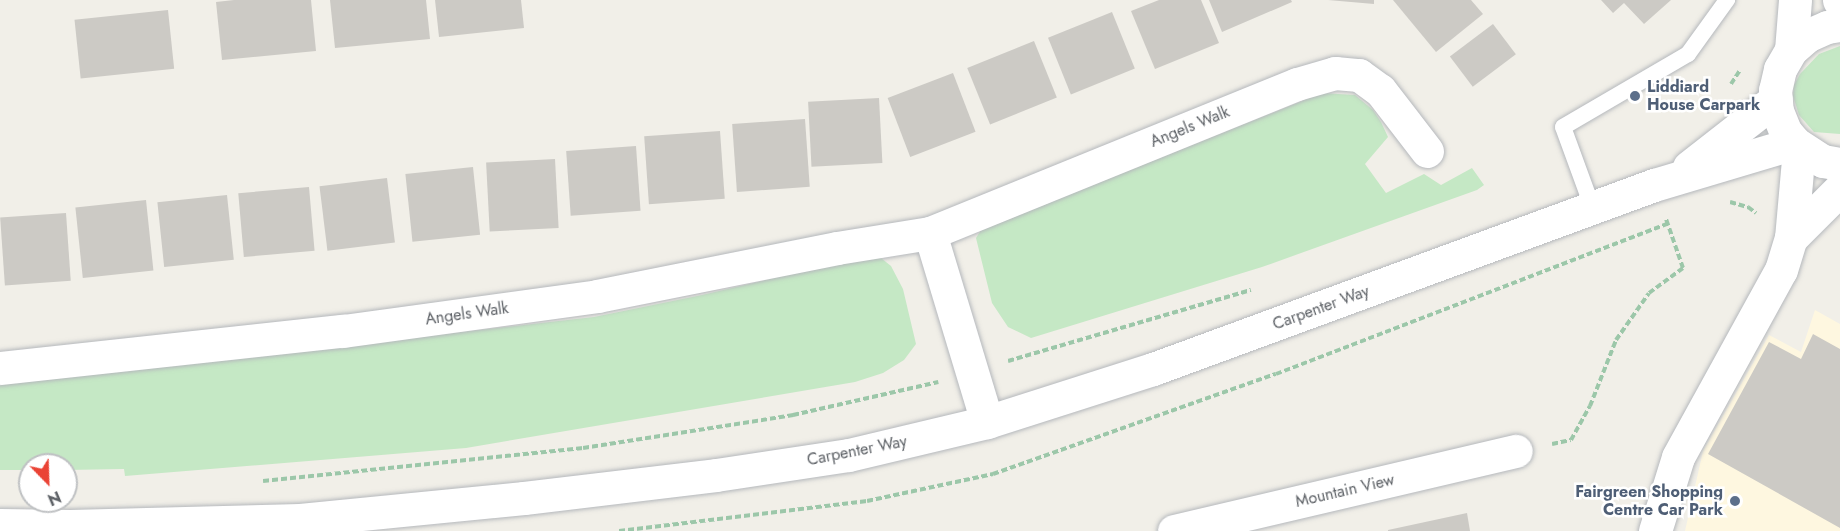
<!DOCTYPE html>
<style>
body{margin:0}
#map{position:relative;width:1840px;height:531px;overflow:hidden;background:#f1efe8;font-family:Jost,sans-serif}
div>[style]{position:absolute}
.commercial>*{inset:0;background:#fef7e0}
.green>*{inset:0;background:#c5e8c5}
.building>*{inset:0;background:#cccac5;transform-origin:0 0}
.path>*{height:4px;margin-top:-2px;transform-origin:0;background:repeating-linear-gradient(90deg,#9cc7a9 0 6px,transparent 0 9px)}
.roads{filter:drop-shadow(0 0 2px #b5b8bc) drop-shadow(0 0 2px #b5b8bc)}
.service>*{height:16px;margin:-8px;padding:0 8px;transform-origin:8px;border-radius:8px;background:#fff}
.minor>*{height:33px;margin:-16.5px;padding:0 16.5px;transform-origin:16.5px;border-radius:16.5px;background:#fff}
.tertiary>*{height:33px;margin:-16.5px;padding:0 16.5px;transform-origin:16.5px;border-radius:16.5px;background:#fff}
.dots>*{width:16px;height:16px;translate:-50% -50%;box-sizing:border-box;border:3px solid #fff;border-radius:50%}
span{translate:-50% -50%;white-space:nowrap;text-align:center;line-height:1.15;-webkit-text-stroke:5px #fff;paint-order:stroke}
.service-label{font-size:16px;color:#4e5e75;font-weight:700}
.left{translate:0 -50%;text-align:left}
.right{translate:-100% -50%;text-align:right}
.street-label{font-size:16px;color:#5f6368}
.north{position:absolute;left:18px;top:453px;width:60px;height:60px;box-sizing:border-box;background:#fff;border:2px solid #bfc1c3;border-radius:50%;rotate:157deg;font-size:16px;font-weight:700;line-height:24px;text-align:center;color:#5f6368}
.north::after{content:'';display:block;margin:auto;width:21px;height:27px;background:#ea4335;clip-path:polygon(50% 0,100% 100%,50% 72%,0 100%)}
</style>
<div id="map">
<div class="commercial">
<i style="clip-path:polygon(1815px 310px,1840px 324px,1840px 531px,1685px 531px,1703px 451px,1769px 335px,1801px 352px)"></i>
</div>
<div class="green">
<i style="clip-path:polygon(1840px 46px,1840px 134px,1814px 132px,1799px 115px,1793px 96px,1794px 85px,1800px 74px,1819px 54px)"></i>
<i style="clip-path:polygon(1322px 93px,1355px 95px,1373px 110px,1381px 122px,1388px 137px,1365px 164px,1386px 193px,1424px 174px,1441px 185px,1472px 168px,1484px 185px,1477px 190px,1262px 267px,1031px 338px,1008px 327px,992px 303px,976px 238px,981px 230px)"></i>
<i style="clip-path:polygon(859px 258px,881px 258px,891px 266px,903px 289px,916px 344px,904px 360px,883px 373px,855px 382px,466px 448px,125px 476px,124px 469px,66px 470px,66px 465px,30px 465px,30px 470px,0 470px,0 384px,594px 317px,702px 295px)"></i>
</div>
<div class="building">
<i style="clip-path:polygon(234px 0,311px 0,316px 51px,222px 60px,216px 2px)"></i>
<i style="clip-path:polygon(330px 0,426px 0,430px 39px,335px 48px)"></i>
<i style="clip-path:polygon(435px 0,521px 0,524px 28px,439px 37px)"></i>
<i style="clip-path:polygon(1159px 0,1201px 0,1219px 43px,1155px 69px,1131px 11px)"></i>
<i style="clip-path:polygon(1209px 0,1291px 0,1292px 2px,1222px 32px)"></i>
<i style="clip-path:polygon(1328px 0,1374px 0,1374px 4px)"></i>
<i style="clip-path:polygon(1393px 0,1471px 0,1483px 14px,1436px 52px)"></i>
<i style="clip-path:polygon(1601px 0,1671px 0,1644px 24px,1624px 3px,1613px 13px)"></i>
<i style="left:168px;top:10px;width:59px;height:94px;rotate:84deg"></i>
<i style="left:1112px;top:12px;width:61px;height:69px;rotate:68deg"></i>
<i style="left:1493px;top:24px;width:38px;height:54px;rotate:53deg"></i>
<i style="left:1034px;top:41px;width:61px;height:72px;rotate:68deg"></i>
<i style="left:953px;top:73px;width:63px;height:70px;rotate:69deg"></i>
<i style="left:879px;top:98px;width:65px;height:71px;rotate:87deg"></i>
<i style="left:805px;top:119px;width:68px;height:73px;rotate:86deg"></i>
<i style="left:720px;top:131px;width:68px;height:76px;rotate:86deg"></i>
<i style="left:636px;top:146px;width:65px;height:70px;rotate:86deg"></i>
<i style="left:555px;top:159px;width:69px;height:69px;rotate:87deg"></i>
<i style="left:473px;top:167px;width:68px;height:68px;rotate:84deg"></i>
<i style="left:387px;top:178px;width:65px;height:68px;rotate:83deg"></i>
<i style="left:309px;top:187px;width:64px;height:71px;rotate:85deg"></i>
<i style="left:227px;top:195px;width:65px;height:70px;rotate:84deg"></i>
<i style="left:146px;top:200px;width:71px;height:71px;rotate:84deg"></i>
<i style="left:66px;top:213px;width:68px;height:66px;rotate:86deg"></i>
<i style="clip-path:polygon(1813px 334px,1840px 349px,1840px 528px,1708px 454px,1769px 342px,1801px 359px)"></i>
<i style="clip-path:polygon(1467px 513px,1470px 531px,1388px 531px,1388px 530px)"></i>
</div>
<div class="path">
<i style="left:1731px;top:84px;width:17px;rotate:-57deg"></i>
<i style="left:1730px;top:202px;width:19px;rotate:16deg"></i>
<i style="left:1748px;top:207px;width:10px;rotate:37deg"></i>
<i style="left:1008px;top:361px;width:253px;rotate:-16.3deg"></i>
<i style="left:1552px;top:444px;width:19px;rotate:-12deg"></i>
<i style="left:1571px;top:440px;width:39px;rotate:-61deg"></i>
<i style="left:1590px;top:406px;width:71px;rotate:-68.5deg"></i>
<i style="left:1616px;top:340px;width:57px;rotate:-54.9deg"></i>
<i style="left:1649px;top:293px;width:42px;rotate:-36.3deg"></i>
<i style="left:1683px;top:268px;width:52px;rotate:-109.1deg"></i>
<i style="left:263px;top:481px;width:322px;rotate:-5.9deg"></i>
<i style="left:583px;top:448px;width:213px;rotate:-8.9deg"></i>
<i style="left:793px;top:415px;width:149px;rotate:-12.8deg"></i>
<i style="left:619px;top:531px;width:250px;rotate:-6.9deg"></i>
<i style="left:867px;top:501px;width:129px;rotate:-12.1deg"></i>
<i style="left:993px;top:474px;width:300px;rotate:-19.5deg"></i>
<i style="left:1276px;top:374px;width:421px;rotate:-21deg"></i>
</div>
<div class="roads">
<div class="service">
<i style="left:1593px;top:209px;width:87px;rotate:-110.1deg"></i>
<i style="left:1563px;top:127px;width:145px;rotate:-30.3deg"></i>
<i style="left:1688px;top:54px;width:67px;rotate:-54.2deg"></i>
</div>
<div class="minor">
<i style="left:1839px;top:0;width:2px;rotate:63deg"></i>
<i style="left:1791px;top:50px;width:50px;rotate:-85.4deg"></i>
<i style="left:930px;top:233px;width:197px;rotate:73.2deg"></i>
<i style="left:0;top:368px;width:345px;rotate:-6.2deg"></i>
<i style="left:343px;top:331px;width:256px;rotate:-7.8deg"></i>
<i style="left:597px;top:296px;width:245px;rotate:-11.3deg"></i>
<i style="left:837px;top:248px;width:94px;rotate:-9.2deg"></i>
<i style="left:930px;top:233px;width:396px;rotate:-22.1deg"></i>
<i style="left:1297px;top:84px;width:40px;rotate:-16deg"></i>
<i style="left:1335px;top:73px;width:24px;rotate:5deg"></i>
<i style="left:1359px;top:75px;width:26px;rotate:36deg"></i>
<i style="left:1380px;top:90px;width:77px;rotate:52.4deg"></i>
<i style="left:1174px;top:531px;width:351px;rotate:-13.2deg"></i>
</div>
<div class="tertiary">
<i style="left:1840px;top:25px;width:13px;rotate:171deg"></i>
<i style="left:1827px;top:27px;width:22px;rotate:156deg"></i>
<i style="left:1807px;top:36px;width:21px;rotate:139deg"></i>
<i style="left:1791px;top:50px;width:22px;rotate:120deg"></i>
<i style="left:1780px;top:69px;width:22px;rotate:103deg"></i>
<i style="left:1775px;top:90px;width:21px;rotate:85deg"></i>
<i style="left:1777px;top:111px;width:22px;rotate:68deg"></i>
<i style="left:1785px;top:131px;width:16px;rotate:50deg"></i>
<i style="left:1795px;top:143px;width:33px;rotate:33deg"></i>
<i style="left:1823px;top:161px;width:17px;rotate:10deg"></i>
<i style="left:1689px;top:167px;width:110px;rotate:-38deg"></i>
<i style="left:1791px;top:238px;width:69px;rotate:-45deg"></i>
<i style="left:0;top:525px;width:70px;rotate:0.8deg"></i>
<i style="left:70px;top:526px;width:230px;rotate:-1.5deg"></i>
<i style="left:300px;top:520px;width:225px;rotate:-5.6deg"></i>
<i style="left:524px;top:498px;width:193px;rotate:-6.8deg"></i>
<i style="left:716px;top:475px;width:134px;rotate:-8.6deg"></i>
<i style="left:849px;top:455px;width:142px;rotate:-13.4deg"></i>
<i style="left:987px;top:422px;width:174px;rotate:-17.7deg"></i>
<i style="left:1153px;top:369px;width:534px;rotate:-20.17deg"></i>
<i style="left:1654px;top:185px;width:147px;rotate:-16.6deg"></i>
<i style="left:1655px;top:531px;width:77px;rotate:-72.7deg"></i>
<i style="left:1678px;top:457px;width:213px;rotate:-61.2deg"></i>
<i style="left:1781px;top:270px;width:34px;rotate:-73deg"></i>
<i style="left:1791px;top:238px;width:90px;rotate:-84.9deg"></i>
</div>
</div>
<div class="dots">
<i style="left:1635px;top:96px;background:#5c6f8a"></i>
<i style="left:1735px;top:501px;background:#5c6f8a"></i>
</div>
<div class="service-label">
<span class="left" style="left:1647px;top:96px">Liddiard<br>House Carpark</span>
<span class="right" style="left:1723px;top:501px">Fairgreen Shopping<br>Centre Car Park</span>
</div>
<div class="street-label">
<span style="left:1190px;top:127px;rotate:-22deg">Angels Walk</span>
<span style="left:1321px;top:308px;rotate:-20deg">Carpenter Way</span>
<span style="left:467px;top:314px;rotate:-8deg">Angels Walk</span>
<span style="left:857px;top:451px;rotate:-11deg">Carpenter Way</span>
<span style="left:1345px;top:491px;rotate:-13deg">Mountain View</span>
</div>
<div class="north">N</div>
</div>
